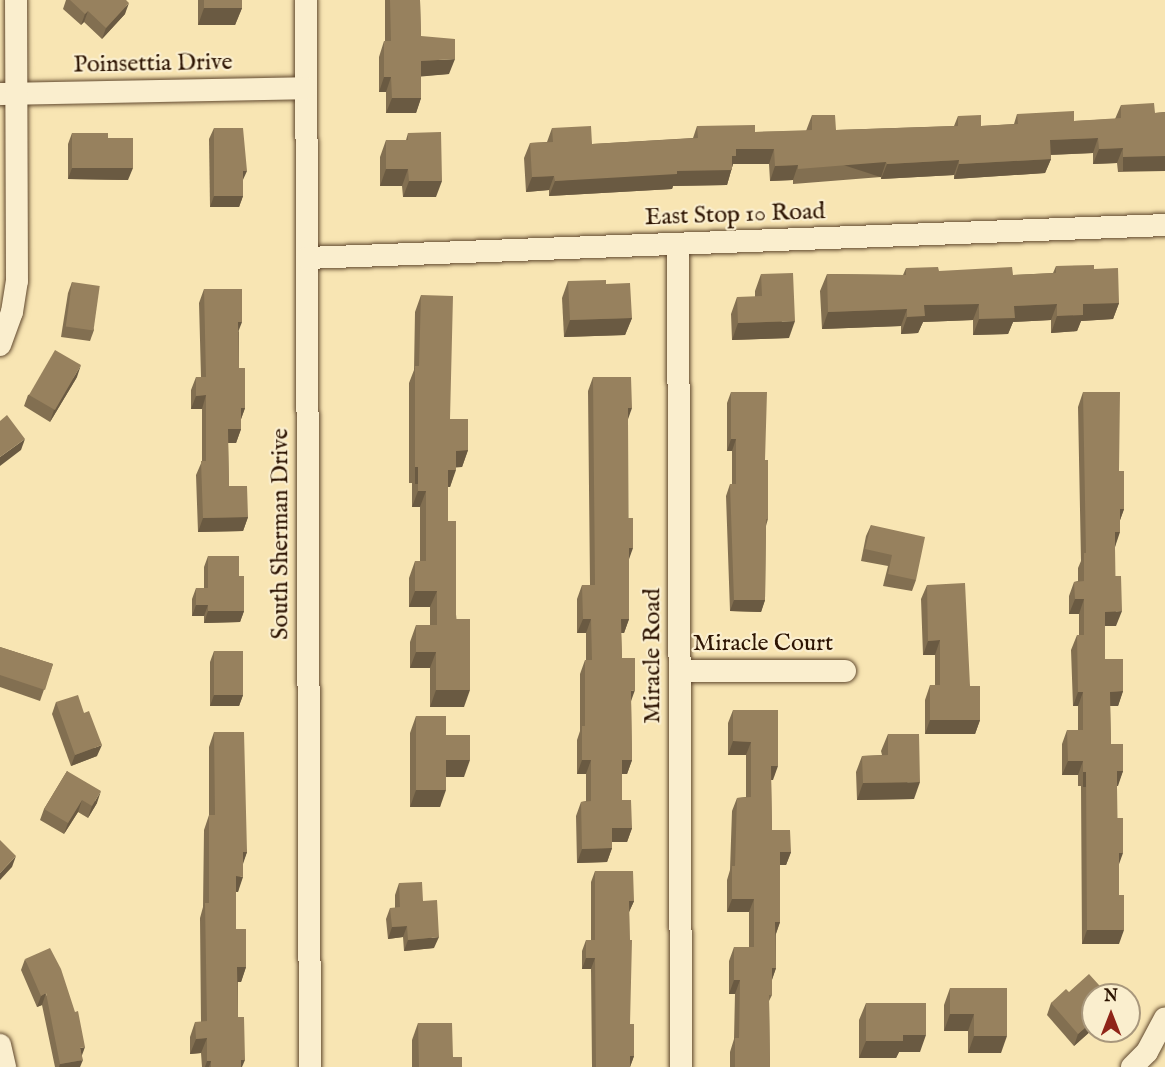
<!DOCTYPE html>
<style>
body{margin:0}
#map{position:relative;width:1165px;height:1067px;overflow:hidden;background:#f8e5b3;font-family:"IM FELL English",serif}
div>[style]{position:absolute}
.roads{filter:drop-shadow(0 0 2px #60482e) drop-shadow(0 0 2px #60482e)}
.minor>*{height:22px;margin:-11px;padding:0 11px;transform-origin:11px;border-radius:11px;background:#faeece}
.wall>*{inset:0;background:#826f51}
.shaded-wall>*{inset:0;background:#6a5a42;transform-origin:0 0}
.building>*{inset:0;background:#97815e;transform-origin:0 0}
span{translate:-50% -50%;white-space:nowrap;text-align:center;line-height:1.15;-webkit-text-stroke:4.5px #faeece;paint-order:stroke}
.street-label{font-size:24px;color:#2d1402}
.north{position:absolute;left:1081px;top:983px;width:60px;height:60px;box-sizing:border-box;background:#faeece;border:2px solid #a8977c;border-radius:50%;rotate:0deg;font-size:16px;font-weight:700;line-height:24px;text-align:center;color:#2d1402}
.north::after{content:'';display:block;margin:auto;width:21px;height:27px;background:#8f2418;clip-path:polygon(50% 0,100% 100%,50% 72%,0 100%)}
</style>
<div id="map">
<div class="roads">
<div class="minor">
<i style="left:306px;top:0;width:1067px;rotate:89.79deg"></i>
<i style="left:0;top:94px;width:306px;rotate:-1.1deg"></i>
<i style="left:678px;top:245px;width:822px;rotate:89.79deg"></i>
<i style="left:307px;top:258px;width:859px;rotate:-2.2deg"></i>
<i style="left:0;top:345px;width:35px;rotate:-70deg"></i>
<i style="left:12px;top:312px;width:31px;rotate:-81deg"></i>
<i style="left:17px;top:281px;width:281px;rotate:-90.2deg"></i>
<i style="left:680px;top:671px;width:165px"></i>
<i style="left:0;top:1045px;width:23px;rotate:77deg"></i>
<i style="left:1132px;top:1067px;width:21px;rotate:-45deg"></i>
<i style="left:1147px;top:1052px;width:38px;rotate:-62deg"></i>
</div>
</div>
<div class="wall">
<i style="clip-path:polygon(66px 0,126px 0,125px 14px,102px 39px,84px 22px,81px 25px,63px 9px)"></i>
<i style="clip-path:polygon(198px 0,242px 0,242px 8px,235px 25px,198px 25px)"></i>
<i style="clip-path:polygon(385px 0,420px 0,421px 36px,449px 74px,421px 76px,421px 98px,416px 113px,386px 113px,386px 92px,379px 92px,379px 57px,384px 41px,385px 41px)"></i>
<i style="clip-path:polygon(1121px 105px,1155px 113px,1165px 112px,1165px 171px,1118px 172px,1117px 163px,1093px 164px,1093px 153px,1051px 155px,1051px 159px,1045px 173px,954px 179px,954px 175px,881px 179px,881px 177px,793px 184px,793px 180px,770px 181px,769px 164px,733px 164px,727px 185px,673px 186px,672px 189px,549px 196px,549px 190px,526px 192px,524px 158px,530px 143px,547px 142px,552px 128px,592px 144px,693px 138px,697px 126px,755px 132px,806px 131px,812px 115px,836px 130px,954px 126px,958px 116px,981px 126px,1014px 124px,1017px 114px,1074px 121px,1115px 119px)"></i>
<i style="clip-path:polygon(214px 128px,243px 180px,243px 196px,239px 207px,210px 207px,209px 139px)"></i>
<i style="clip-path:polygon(72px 133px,108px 138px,128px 180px,68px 179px,68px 144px)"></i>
<i style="clip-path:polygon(408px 133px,436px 197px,403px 197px,402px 186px,380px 186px,380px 157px,386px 140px,406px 140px)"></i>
<i style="clip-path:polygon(1056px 266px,1094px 269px,1119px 303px,1113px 319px,1081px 321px,1077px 331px,1051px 333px,1051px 320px,1013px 322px,1008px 334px,973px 335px,973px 320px,923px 322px,918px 333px,901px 334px,901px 326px,822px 329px,820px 291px,827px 274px,903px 275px,906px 268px,939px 271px,1013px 275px,1053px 273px)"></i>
<i style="clip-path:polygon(761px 274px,789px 338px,732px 340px,731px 314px,737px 297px,755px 297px,755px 291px)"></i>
<i style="clip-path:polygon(568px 281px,606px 284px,632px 318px,625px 335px,564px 337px,562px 298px)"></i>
<i style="clip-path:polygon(72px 282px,94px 330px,90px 341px,61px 337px,68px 293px)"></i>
<i style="clip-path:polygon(204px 289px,239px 332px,239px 368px,245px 408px,241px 419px,241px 429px,236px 443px,228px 443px,229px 486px,248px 517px,243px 531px,198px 532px,196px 475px,202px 461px,202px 409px,191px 409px,191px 390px,196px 377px,201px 377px,199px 303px)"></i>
<i style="clip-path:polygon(421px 295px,450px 419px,468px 450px,462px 467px,456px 467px,450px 487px,448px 487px,448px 521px,464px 707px,430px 707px,430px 668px,410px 668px,410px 642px,416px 625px,430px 625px,430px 607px,409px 607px,409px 578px,415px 561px,420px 561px,420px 507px,412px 507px,412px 483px,409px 483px,409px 383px,414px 370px,415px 312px)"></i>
<i style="clip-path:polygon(77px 377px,50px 422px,24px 406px,28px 395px)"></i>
<i style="clip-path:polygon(593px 377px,628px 418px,629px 619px,624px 633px,621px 633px,622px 658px,631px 702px,632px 760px,627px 774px,622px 774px,622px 800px,632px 828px,627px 842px,612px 842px,612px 848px,607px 862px,577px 863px,576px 816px,581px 802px,586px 801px,586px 774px,577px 774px,577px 740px,580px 731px,580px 674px,585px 660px,586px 660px,586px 633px,577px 633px,577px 599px,582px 585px,590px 585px,588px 391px)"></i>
<i style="clip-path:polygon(731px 392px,765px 460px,768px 519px,766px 526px,765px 600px,761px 612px,730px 611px,726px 496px,730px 484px,732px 484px,732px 451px,727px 451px,727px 403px)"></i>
<i style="clip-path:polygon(1083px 392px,1119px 471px,1124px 509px,1120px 520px,1115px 547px,1116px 626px,1105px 626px,1105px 659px,1123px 691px,1118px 706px,1110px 706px,1111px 744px,1123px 771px,1117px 786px,1119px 944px,1082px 944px,1081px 786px,1078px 786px,1078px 775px,1062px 775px,1062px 744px,1067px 730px,1078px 730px,1078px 706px,1073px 706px,1071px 650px,1077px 635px,1079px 635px,1079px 614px,1069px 614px,1069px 596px,1074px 582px,1078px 581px,1078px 568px,1081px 561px,1078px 407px)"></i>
<i style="clip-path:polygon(871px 525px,916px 580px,912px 591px,883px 586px,888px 566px,861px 561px,866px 536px)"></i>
<i style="clip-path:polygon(208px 556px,239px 576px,244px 611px,240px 622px,204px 623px,204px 616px,192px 616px,192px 599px,196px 588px,204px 588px,204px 567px)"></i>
<i style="clip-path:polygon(927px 585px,970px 686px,980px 720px,975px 734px,925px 734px,925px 700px,930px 685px,935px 685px,935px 655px,923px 655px,921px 599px)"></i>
<i style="clip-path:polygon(0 647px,53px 664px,40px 701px,0 687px)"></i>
<i style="clip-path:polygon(214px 651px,243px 695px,239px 706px,210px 706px,210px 662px)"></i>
<i style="clip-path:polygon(56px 702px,84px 713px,97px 756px,71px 766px,52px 714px)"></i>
<i style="clip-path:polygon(733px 710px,773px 780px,771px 780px,772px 830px,791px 852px,786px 865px,780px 865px,780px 922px,776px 934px,776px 968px,772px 980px,772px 995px,769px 1001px,770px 1067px,730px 1067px,730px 1052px,734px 1039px,735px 994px,729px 994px,729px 961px,734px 947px,749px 947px,749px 912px,727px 912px,727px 880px,730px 870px,732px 811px,737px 798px,746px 797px,746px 755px,728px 755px,728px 723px)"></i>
<i style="clip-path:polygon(416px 716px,446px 735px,464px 777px,446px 777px,440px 807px,410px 807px,410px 733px)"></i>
<i style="clip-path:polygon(214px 732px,247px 852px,243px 862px,238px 892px,236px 892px,236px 929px,246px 967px,241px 982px,238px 982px,238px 1017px,242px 1067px,202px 1067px,201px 1053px,190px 1054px,190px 1037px,195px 1022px,201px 1022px,200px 918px,203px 907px,204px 830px,209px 815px,209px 747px)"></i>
<i style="clip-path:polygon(888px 734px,914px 799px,857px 800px,856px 772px,862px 756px,882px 755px,881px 751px)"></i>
<i style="clip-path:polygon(67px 771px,97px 803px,88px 818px,78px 812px,64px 834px,40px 820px,44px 809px)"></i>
<i style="clip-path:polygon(595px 871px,634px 901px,629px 912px,630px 1024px,634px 1056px,630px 1067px,592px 1067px,591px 969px,582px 969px,582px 951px,586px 940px,591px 940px,591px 882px)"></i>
<i style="clip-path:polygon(399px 883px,423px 901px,434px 948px,404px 951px,403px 937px,388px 939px,386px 919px,390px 908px,395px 908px,395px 895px)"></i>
<i style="clip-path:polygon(25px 959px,82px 1055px,80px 1067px,55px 1067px,42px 1005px,37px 1007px,21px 970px)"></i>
<i style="clip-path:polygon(950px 988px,1007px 988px,1001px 1053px,968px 1053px,968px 1031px,944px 1031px,944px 1005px)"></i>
<i style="clip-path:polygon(1069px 992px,1093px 995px,1093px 1029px,1074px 1046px,1047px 1015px,1051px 1003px)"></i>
<i style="clip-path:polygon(866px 1003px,920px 1052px,899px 1052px,896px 1058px,859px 1058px,859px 1020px)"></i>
<i style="clip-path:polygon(418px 1023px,453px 1057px,462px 1067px,412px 1067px,412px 1040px)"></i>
</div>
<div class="shaded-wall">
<i style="clip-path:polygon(129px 3px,125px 14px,102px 39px,106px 28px)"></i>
<i style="clip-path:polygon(204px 8px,242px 8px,235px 25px,198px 25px)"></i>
<i style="clip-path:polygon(88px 11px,84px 22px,81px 25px,85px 14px)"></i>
<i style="clip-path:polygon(455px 59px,449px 74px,416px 77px,421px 61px)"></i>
<i style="clip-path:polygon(384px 77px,391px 77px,386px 92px,379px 92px)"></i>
<i style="clip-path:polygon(392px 98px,421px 98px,416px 113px,386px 113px)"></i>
<i style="clip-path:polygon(1098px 138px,1093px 153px,1045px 155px,1050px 140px)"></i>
<i style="clip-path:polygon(1123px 148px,1117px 163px,1093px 164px,1099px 149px)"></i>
<i style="clip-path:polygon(736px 149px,774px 149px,769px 164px,733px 164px,727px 185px,673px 186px,672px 189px,549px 196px,555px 181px,677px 171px,732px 156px)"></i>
<i style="left:1165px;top:156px;width:15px;height:42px;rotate:90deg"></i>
<i style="clip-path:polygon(1051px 159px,1045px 173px,954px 179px,959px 164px)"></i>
<i style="clip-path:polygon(959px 160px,954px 175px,881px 179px,887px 164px)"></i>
<i style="left:886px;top:162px;width:16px;height:88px;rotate:108deg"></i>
<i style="clip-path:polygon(798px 165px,793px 180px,770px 181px,775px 166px)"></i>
<i style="clip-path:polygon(72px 168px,133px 168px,128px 180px,68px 179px)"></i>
<i style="clip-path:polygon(386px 169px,408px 169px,402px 186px,380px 186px)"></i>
<i style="clip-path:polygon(243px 171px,247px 171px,242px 182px)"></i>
<i style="clip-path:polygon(554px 176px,549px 190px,526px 192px,532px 177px)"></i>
<i style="clip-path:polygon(409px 181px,442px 181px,436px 197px,403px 197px)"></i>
<i style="clip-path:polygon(214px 196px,243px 196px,239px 207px,210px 207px)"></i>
<i style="clip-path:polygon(1119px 303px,1113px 319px,1081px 321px,1077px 331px,1051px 333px,1057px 316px,1083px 304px)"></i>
<i style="clip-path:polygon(979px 304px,973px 320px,923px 322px,918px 333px,901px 334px,907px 317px,924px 305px)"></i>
<i style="clip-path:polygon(1057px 304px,1051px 320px,1013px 322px,1008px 334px,973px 335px,979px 319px,1014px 306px)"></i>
<i style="clip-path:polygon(907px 309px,901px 326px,822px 329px,828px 312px)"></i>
<i style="clip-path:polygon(632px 318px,625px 335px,564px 337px,570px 320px)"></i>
<i style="clip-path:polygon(795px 321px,789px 338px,732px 340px,738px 323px)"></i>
<i style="clip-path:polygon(238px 322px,242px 322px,237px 335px)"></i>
<i style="clip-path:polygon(81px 365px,77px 377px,50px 422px,54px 410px)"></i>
<i style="clip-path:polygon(206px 395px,202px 409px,191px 409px,196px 396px)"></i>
<i style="clip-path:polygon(241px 408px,245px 408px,240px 422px)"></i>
<i style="clip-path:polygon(628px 408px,632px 408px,627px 422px)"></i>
<i style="clip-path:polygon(228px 429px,241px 429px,236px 443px,223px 443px)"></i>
<i style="clip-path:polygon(25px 439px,21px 450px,0 466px,0 457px)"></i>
<i style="clip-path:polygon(731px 439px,736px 439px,732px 451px,727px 451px)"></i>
<i style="clip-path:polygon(468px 450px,462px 467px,450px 468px,456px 451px)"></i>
<i style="left:415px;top:467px;width:3px;height:17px"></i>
<i style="clip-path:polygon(448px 470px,456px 470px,450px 487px,442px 487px)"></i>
<i style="clip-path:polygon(418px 491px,426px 491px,420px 507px,412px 507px)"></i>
<i style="clip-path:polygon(1120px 509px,1124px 509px,1119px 523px)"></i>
<i style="clip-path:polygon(248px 517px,243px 531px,198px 532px,203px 518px)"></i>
<i style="clip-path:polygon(1115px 532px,1120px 532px,1115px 547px)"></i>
<i style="clip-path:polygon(629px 548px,633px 548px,628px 562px)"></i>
<i style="clip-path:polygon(415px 591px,437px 591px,430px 607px,409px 607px)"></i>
<i style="clip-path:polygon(1075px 599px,1084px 599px,1079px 614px,1069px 614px)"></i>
<i style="clip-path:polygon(734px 600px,765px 600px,761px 612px,730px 611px)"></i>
<i style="clip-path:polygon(196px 605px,208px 605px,204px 616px,192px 616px)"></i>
<i style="clip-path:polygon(208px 611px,244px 611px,240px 622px,204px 623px)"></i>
<i style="clip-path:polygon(1122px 611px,1116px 626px,1099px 626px,1105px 612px)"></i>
<i style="clip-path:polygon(583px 619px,591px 619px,586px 633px,577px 633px)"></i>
<i style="clip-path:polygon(621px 619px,629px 619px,624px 633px,616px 633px)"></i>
<i style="clip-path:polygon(940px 640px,935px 655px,923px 655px,928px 641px)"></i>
<i style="clip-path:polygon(416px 652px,436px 652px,430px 668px,410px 668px)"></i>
<i style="clip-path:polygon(436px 690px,470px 690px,464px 707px,430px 707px)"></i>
<i style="clip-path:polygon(635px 690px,630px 704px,631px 691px)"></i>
<i style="clip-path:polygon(1123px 691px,1118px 706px,1105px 706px,1110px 692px)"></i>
<i style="clip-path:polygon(1078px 692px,1083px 692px,1078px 706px,1073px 706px)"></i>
<i style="clip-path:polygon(214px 695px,243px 695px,239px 706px,210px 706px)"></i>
<i style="clip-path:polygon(930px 720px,980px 720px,975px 734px,925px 734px)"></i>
<i style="clip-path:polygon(733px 741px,751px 742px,746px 755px,728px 755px)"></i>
<i style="clip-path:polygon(102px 745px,97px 756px,71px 766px,75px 755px)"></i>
<i style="clip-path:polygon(446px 760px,470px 760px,464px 777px,440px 777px)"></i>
<i style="clip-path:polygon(582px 760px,591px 760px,586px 774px,577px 774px)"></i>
<i style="clip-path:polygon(622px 760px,632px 760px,627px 774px,617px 774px)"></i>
<i style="clip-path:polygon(1068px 761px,1083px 761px,1078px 775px,1062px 775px)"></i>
<i style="clip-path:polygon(771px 766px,778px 766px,773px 780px,766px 780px)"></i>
<i style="clip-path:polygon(1117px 771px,1123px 771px,1118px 786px,1112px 786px)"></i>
<i style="left:1083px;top:772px;width:3px;height:15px"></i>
<i style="clip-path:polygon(920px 782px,914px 799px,857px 800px,863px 783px)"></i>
<i style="clip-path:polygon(416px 790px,446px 790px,440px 807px,410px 807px)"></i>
<i style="clip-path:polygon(101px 791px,97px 803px,88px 818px,92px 806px)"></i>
<i style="clip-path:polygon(82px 800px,78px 812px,64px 834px,68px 823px)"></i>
<i style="clip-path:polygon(612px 828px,632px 828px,627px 842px,607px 842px)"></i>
<i style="clip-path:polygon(612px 848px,607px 862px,577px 863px,582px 849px)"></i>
<i style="clip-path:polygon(243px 852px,247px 852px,242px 867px)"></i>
<i style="clip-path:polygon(780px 852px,791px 852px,786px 865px,775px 865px)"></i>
<i style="clip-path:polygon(1119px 853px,1123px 853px,1118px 867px)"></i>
<i style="clip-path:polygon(16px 856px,12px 867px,0 880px,0 873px)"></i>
<i style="clip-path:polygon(236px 876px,243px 877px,238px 892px,230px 891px)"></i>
<i style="clip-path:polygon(732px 899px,754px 899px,749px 912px,727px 912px)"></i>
<i style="clip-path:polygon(629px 901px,634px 901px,629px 912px)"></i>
<i style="clip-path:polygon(775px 922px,780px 922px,775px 936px)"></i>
<i style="clip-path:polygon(407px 926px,403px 937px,388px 939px,392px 927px)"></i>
<i style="clip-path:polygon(1087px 930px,1124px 930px,1119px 944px,1082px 944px)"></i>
<i style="clip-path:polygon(439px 937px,434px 948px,404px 951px,408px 940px)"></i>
<i style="clip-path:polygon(586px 958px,595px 958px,591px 969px,582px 969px)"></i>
<i style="clip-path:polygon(237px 967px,246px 967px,241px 982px,232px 982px)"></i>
<i style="clip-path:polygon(772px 968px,776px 968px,771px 982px)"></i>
<i style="clip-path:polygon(734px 980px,740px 980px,735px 994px,729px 994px)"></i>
<i style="clip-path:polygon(46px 993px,42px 1005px,37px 1007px,41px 996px)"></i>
<i style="clip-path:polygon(950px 1014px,974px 1014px,968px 1031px,944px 1031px)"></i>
<i style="clip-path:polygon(1093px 1021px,1093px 1029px,1074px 1046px,1078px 1034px)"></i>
<i style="clip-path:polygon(903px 1035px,926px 1035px,920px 1052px,899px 1052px,896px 1058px,859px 1058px,866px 1041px)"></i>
<i style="clip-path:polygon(974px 1036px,1007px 1036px,1001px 1053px,968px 1053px)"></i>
<i style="clip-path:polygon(207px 1038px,201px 1053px,190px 1054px,196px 1039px)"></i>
<i style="clip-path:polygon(85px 1047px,81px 1058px,80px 1048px)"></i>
<i style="clip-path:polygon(630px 1056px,634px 1056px,630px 1067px)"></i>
<i style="clip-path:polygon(83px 1060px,80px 1067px,59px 1067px,60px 1064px)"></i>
<i style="clip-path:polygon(241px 1060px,245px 1060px,242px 1067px,238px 1067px)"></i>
<i style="clip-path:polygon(207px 1061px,211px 1061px,209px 1067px,205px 1067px)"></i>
</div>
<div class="building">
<i style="clip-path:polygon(70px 0,126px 0,129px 3px,106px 28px,88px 11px,85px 14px)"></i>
<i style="left:204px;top:0;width:38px;height:8px"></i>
<i style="clip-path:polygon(390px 0,420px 0,421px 36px,455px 39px,455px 59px,421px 61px,421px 98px,392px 98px,391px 77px,384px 77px,384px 41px,391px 41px)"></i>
<i style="clip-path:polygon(1154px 103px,1155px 113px,1165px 112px,1165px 156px,1123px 157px,1123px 148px,1099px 149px,1098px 138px,1050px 140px,1051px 159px,959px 164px,959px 160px,887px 164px,886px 162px,798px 169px,798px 165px,775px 166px,774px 149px,736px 149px,736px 156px,732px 156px,732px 170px,677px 171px,677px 174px,555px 181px,554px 176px,532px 177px,530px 143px,553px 142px,552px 128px,591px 126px,592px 144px,698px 138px,697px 126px,755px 125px,755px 132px,812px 130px,812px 115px,835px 115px,836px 130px,958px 126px,958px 116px,981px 115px,981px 126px,1018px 124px,1017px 114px,1074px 111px,1074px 121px,1121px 118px,1121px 105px)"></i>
<i style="clip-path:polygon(214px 128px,243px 128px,247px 171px,243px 171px,243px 196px,214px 196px)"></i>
<i style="clip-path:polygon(441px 132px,442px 181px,409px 181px,408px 169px,386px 169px,386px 140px,408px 140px,408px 133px)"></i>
<i style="clip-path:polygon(72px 133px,108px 133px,108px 138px,133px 138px,133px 168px,72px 168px)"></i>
<i style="clip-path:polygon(1094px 265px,1094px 269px,1118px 268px,1119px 303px,1083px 304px,1083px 315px,1057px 316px,1057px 304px,1014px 306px,1015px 318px,979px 319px,979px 304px,924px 305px,925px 316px,907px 317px,907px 309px,828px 312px,827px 274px,906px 275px,906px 268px,938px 267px,939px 271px,1012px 267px,1013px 275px,1056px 273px,1056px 266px)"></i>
<i style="clip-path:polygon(793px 273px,795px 321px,738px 323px,737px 297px,762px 296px,761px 274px)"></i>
<i style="clip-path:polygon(606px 280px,606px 284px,630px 283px,632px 318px,570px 320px,568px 281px)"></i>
<i style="left:72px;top:282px;width:28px;height:45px;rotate:8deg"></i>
<i style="clip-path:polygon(204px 289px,242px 289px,242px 322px,238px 322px,239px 368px,245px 368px,245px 408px,241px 408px,241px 429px,228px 429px,229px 486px,247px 486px,248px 517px,203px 518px,201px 461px,206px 461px,206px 395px,196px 396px,196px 377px,206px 377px)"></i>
<i style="clip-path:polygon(421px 295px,453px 296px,450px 419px,468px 419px,468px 450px,456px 451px,456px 470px,448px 470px,448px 521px,456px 521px,456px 619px,470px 619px,470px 690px,436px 690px,436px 652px,416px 652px,416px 625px,437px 625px,437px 591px,415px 591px,415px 561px,426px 561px,426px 491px,418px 491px,418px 467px,415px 467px,415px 366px,419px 366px)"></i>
<i style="left:55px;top:350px;width:30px;height:52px;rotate:30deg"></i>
<i style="clip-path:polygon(593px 377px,631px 377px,632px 408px,628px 408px,628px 518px,633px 518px,633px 548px,629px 548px,629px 619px,621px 619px,622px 658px,635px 658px,635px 690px,631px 691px,632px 760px,622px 760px,622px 800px,631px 800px,632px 828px,612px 828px,612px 848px,582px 849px,581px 802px,591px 801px,591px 760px,582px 760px,582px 726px,585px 726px,585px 660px,592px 660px,591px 619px,583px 619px,582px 585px,595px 585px)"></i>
<i style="clip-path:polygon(731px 392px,767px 392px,765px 460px,768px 460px,768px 519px,766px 519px,765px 600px,734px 600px,730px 484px,736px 484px,736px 439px,731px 439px)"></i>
<i style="clip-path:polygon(1083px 392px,1120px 392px,1119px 471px,1124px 471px,1124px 509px,1120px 509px,1120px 532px,1115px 532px,1115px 576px,1121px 576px,1122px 611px,1105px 612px,1105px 659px,1123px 659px,1123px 691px,1110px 692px,1111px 744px,1123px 744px,1123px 771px,1117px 771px,1117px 818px,1123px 818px,1123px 853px,1119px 853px,1119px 895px,1124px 895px,1124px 930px,1087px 930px,1086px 772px,1083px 772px,1083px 761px,1068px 761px,1067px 730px,1083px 730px,1083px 692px,1078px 692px,1077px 635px,1084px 635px,1084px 599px,1075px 599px,1074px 582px,1084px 581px,1084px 553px,1086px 553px)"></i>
<i style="clip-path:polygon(7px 415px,25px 439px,0 457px,0 421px)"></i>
<i style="clip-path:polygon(871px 525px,925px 537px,916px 580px,888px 574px,892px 555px,865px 549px)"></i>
<i style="clip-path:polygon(208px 556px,239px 556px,239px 576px,244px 576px,244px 611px,208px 611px,208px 605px,196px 605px,196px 588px,208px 588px)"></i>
<i style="clip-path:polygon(965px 583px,970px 686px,980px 686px,980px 720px,930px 720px,930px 685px,940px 685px,940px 640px,928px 641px,927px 585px)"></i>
<i style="clip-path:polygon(0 647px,53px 664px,45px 690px,0 675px)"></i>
<i style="left:214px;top:651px;width:29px;height:44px"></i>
<i style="clip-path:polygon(78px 695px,84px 713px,89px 711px,102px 745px,75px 755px,56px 702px)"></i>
<i style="clip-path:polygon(733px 710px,778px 710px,778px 766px,771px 766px,772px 830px,790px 830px,791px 852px,780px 852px,780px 922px,775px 922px,776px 968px,772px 968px,772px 995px,769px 995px,770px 1067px,735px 1067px,735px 1038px,739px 1038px,740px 980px,734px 980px,734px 947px,754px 947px,754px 899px,732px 899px,732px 866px,735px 866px,737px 798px,751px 797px,751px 742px,733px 741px)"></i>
<i style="clip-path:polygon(416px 716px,446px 716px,446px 735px,470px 735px,470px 760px,446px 760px,446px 790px,416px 790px)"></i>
<i style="clip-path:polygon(214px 732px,244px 732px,247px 852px,243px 852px,243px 877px,236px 876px,236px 929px,246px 929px,246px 967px,237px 967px,238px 1017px,244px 1017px,245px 1060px,241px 1060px,241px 1067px,211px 1067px,211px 1061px,207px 1061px,207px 1038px,196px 1039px,195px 1022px,207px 1021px,205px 903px,209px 903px,209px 815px,215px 815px)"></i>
<i style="clip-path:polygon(888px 734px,919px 734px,920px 782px,863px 783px,862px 756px,888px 755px)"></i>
<i style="clip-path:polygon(67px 771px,101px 791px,92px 806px,82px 800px,68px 823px,44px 809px)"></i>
<i style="clip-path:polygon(0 840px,16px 856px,0 873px)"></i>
<i style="clip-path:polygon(595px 871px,633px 871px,634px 901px,629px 901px,630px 940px,632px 940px,630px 1024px,634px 1024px,634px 1056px,630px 1056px,630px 1067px,596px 1067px,595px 958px,586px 958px,586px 940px,595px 940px)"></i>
<i style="clip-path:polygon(422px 882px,423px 901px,437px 900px,439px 937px,408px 940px,407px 926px,392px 927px,390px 908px,400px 907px,399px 883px)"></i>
<i style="clip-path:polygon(50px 948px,61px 969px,75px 1012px,78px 1011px,85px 1047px,80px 1048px,83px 1060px,60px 1064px,46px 993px,41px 996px,25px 959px)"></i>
<i style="clip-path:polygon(1089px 974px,1108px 995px,1093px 995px,1093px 1021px,1078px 1034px,1051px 1003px,1066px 989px,1069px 992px)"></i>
<i style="clip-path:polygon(950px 988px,1007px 988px,1007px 1036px,974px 1036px,974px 1014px,950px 1014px)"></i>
<i style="clip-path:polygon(866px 1003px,926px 1003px,926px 1035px,903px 1035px,903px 1041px,866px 1041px)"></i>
<i style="clip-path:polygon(418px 1023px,452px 1023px,453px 1057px,462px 1057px,462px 1067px,419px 1067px)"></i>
</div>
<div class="street-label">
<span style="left:153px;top:64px;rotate:-1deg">Poinsettia Drive</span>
<span style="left:735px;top:215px;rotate:-2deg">East Stop 10 Road</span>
<span style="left:281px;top:534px;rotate:-90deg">South Sherman Drive</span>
<span style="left:763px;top:644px">Miracle Court</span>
<span style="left:653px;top:656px;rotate:-90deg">Miracle Road</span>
</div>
<div class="north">N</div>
</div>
